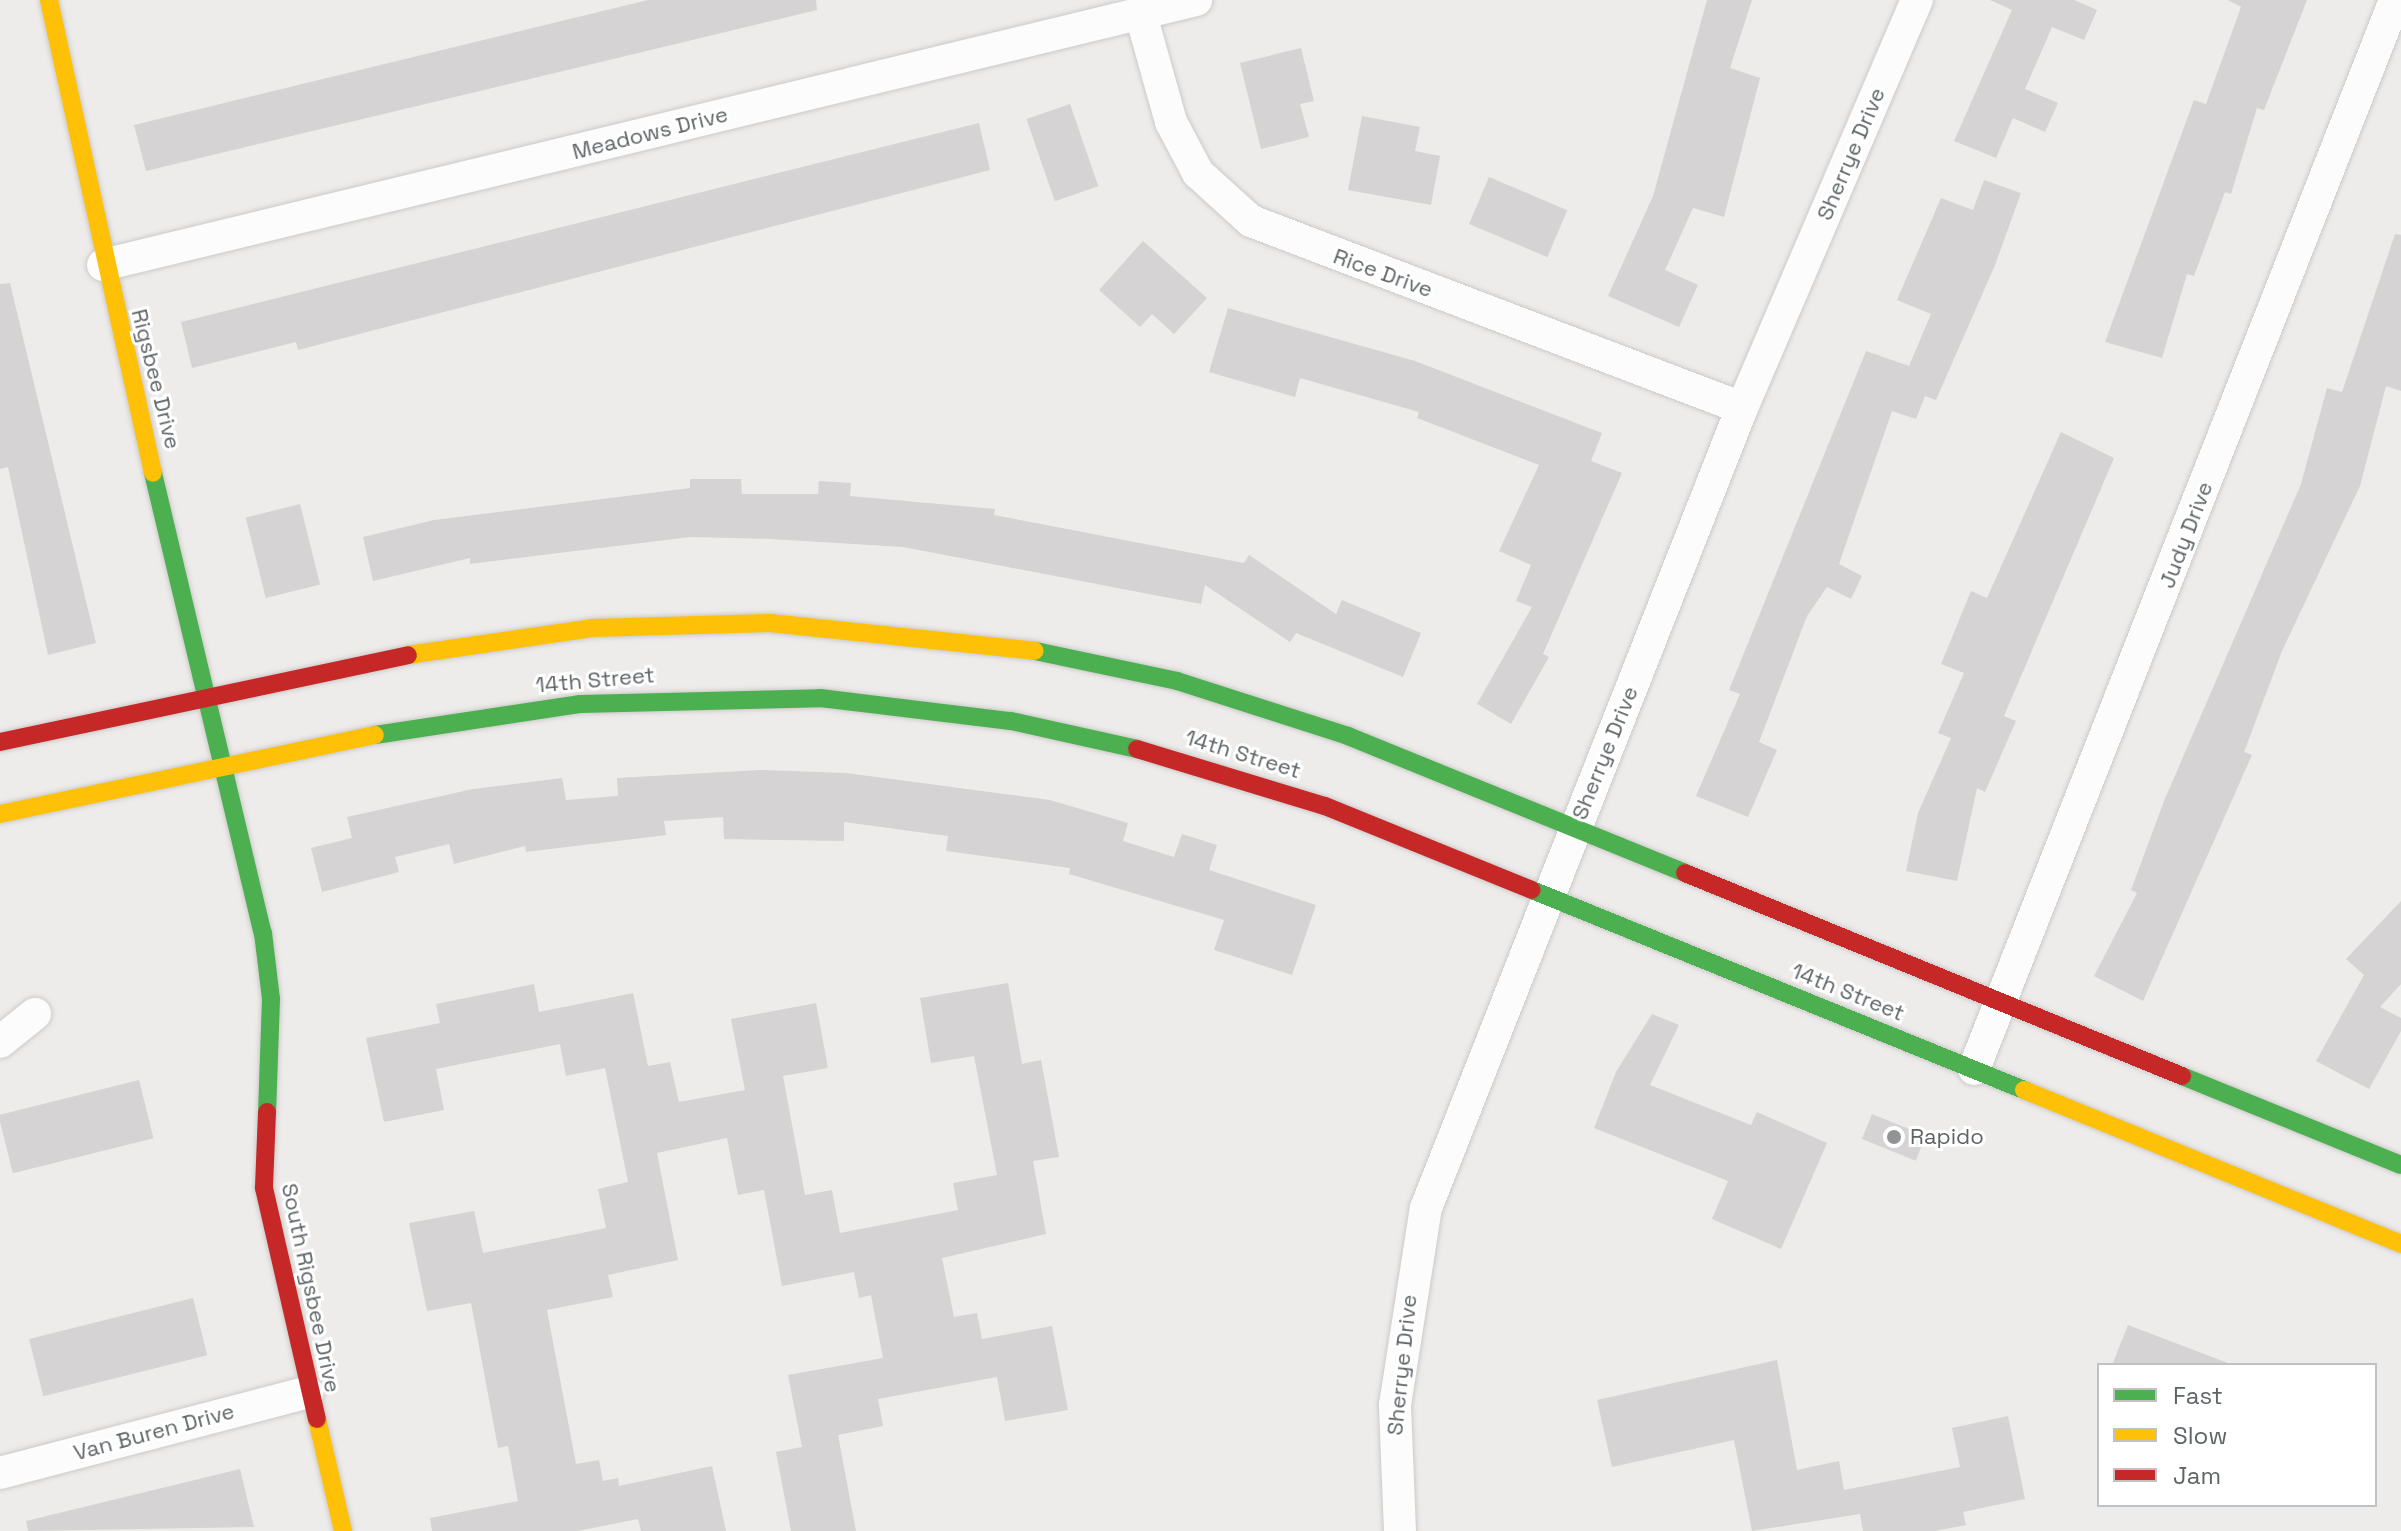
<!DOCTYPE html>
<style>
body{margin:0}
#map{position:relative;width:2401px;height:1531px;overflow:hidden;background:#eeecea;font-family:"Space Grotesk",sans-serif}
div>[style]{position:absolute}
.building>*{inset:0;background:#d5d3d3;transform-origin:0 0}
.roads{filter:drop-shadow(0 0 2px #cbcaca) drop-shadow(0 0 2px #cbcaca)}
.street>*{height:32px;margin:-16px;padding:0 16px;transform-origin:16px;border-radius:16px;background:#fcfcfc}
.fast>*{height:18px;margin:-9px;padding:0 9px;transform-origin:9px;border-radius:9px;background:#4caf50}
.slow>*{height:18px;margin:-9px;padding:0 9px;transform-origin:9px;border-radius:9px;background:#ffc107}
.jam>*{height:18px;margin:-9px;padding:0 9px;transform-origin:9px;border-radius:9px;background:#c62828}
.dots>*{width:22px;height:22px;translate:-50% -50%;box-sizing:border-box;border:4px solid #fff;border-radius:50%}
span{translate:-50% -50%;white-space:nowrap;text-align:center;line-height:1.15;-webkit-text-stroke:6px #fff;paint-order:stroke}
.street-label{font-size:22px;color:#5f6467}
.poi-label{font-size:22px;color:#5f6467}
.left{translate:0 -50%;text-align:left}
.legend{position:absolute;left:2097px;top:1363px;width:280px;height:144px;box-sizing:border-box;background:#fff;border:2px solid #bfc1c2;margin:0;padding:10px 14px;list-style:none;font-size:24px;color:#5f6467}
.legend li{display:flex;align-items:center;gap:16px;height:40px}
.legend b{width:40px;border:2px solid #bfc1c2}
</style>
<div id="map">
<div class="building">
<i style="clip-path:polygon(648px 0,816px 0,817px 10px,146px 171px,134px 125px)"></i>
<i style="clip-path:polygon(1707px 0,1752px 0,1730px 68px,1760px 78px,1724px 217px,1693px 208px,1665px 270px,1698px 285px,1679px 327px,1608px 296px,1653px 196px)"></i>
<i style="clip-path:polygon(1990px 0,2074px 0,2097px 10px,2084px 40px,2052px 27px,2025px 89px,2058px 103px,2045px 132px,2013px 118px,1996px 158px,1954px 141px,2012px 10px)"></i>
<i style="clip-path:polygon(2228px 0,2307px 0,2264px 110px,2257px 108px,2231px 194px,2225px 192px,2194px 276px,2187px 274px,2162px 358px,2105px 342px,2194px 100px,2206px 104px,2241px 7px)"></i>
<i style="clip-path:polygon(1301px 48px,1314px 101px,1300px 104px,1309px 137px,1261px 149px,1240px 63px)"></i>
<i style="left:1070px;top:104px;width:87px;height:46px;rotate:71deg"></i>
<i style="clip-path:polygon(1362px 116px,1420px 127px,1415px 151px,1440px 156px,1431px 205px,1348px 190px)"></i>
<i style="clip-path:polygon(979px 123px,990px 170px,298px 350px,296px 342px,192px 368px,181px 322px)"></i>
<i style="left:1489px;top:177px;width:85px;height:51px;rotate:23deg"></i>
<i style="clip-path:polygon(1984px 180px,2021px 193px,1995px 265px,1936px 400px,1925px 396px,1916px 419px,1892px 411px,1839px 564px,1862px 576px,1851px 599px,1827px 587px,1807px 616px,1759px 742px,1777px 750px,1748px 817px,1696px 796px,1740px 694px,1729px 690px,1866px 351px,1909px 366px,1931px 314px,1897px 300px,1941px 198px,1973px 210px)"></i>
<i style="clip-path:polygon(2395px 234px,2401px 235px,2401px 391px,2386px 386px,2360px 486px,2282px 651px,2244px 752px,2252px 755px,2143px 1001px,2094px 976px,2137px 893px,2131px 890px,2164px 801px,2301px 484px,2327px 388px,2342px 392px)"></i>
<i style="clip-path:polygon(1143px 241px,1207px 298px,1174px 334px,1152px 314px,1140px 327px,1099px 290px)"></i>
<i style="clip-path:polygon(10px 283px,96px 643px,48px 655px,8px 467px,0 469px,0 284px)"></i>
<i style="clip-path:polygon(1228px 308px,1415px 361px,1602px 433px,1591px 461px,1622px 473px,1543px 654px,1549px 657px,1511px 724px,1477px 704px,1532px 607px,1516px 601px,1531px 565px,1499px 551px,1539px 465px,1417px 418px,1419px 412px,1300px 378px,1295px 397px,1209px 372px)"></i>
<i style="clip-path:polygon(2061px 432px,2114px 458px,2004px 716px,2016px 721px,1985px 792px,1977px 788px,1957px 881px,1906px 871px,1918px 813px,1951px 738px,1938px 733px,1964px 673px,1941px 664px,1971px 591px,1987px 598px)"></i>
<i style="clip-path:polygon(690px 479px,741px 479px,742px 494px,818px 494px,819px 481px,851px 483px,850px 496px,995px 509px,994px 515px,1244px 563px,1249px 555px,1336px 614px,1342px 600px,1421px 633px,1403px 677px,1296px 633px,1290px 642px,1205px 585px,1201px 604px,903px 547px,771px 539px,690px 537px,470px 564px,470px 558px,373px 581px,363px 537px,434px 520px,690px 488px)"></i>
<i style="left:300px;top:504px;width:83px;height:56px;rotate:76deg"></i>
<i style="clip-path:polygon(760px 770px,846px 773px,1050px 800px,1128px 823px,1123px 841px,1174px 857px,1182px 834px,1217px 845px,1209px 870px,1316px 905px,1292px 975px,1214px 950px,1224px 920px,1069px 874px,1070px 868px,946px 851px,948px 836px,844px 822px,844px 841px,724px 839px,723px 817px,664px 821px,666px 835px,526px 852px,525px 846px,454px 864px,449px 844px,395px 857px,399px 872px,322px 892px,311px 848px,352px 838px,347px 817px,473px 789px,562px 778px,566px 800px,618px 796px,617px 778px)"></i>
<i style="clip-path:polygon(2401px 901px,2401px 984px,2380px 1007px,2401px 1018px,2401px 1031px,2369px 1089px,2316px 1061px,2364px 975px,2346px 959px)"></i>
<i style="clip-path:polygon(1008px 983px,1022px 1064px,1041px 1060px,1059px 1157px,1033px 1161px,1046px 1234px,942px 1258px,954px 1317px,977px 1313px,982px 1339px,1052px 1326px,1068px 1410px,1005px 1421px,997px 1377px,878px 1399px,883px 1426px,838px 1435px,856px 1531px,791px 1531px,776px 1452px,802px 1447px,788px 1375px,883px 1358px,871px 1295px,859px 1298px,854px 1272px,782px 1286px,764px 1190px,738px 1195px,727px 1138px,657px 1153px,678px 1260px,608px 1275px,613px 1297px,547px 1310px,576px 1464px,599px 1460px,603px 1481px,618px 1478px,619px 1486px,712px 1466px,726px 1531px,641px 1531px,638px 1519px,578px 1531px,432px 1531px,430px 1518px,518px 1501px,508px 1446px,498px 1448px,471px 1303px,427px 1311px,409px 1223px,474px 1211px,483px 1253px,606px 1228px,598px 1189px,628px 1182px,605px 1068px,566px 1076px,560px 1044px,436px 1069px,444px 1110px,384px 1122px,366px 1038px,440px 1023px,436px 1004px,534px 984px,539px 1012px,633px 993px,648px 1066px,670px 1062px,679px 1102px,745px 1090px,731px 1019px,816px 1003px,828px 1068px,783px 1076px,805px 1195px,832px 1190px,840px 1233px,958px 1210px,953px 1183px,997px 1175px,974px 1056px,931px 1063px,920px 998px)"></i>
<i style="clip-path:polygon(1652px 1014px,1679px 1025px,1650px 1085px,1751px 1125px,1757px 1112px,1827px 1143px,1781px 1249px,1712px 1219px,1728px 1181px,1594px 1128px,1616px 1072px)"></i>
<i style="left:139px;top:1080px;width:60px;height:145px;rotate:76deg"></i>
<i style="left:1872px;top:1114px;width:58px;height:27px;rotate:22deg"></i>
<i style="left:193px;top:1298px;width:59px;height:169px;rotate:76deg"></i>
<i style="clip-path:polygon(2128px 1325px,2228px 1363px,2227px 1365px,2112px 1365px)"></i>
<i style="clip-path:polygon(1777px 1360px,1797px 1470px,1839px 1461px,1844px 1490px,1960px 1467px,1952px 1428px,2008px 1416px,2025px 1499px,1963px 1512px,1966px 1525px,1935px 1531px,1863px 1531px,1860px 1514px,1752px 1531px,1734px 1440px,1612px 1467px,1597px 1400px)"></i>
<i style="clip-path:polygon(240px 1469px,254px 1527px,28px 1531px,26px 1521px)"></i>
</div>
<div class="roads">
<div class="street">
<i style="left:1141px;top:15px;width:111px;rotate:74.3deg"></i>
<i style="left:1171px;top:122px;width:58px;rotate:62.1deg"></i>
<i style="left:1198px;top:173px;width:72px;rotate:42.2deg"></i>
<i style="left:1251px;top:221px;width:525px;rotate:20.85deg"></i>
<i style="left:103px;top:265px;width:1125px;rotate:-13.63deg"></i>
<i style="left:0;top:1042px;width:45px;rotate:-38.7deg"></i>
<i style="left:1974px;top:1069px;width:1149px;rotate:-68.5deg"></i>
<i style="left:0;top:1473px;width:318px;rotate:-14.7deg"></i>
<i style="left:1400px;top:1531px;width:126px;rotate:-92.3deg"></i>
<i style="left:1395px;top:1405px;width:199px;rotate:-81.1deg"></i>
<i style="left:1426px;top:1208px;width:860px;rotate:-68.45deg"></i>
<i style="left:1742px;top:408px;width:444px;rotate:-66.8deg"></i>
</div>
<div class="fast">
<i style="left:153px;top:473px;width:473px;rotate:76.6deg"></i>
<i style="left:263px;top:933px;width:66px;rotate:83.1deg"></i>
<i style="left:271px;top:999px;width:113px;rotate:92deg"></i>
<i style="left:1035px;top:651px;width:145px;rotate:11.9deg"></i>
<i style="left:1177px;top:681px;width:180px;rotate:17.8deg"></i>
<i style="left:1348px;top:736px;width:364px;rotate:22.1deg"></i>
<i style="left:375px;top:735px;width:208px;rotate:-8.6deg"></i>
<i style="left:581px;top:704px;width:239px;rotate:-1.4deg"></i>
<i style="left:820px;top:698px;width:192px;rotate:6.9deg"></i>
<i style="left:1011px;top:721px;width:129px;rotate:12.5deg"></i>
<i style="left:1532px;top:890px;width:531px;rotate:22.12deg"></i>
<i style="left:2182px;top:1076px;width:236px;rotate:22.1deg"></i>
</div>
<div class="slow">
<i style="left:49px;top:0;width:484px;rotate:77.6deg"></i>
<i style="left:408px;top:655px;width:186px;rotate:-8.3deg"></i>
<i style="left:592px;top:628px;width:178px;rotate:-1.6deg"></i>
<i style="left:770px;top:623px;width:266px;rotate:6deg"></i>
<i style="left:0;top:814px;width:383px;rotate:-11.9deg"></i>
<i style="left:2024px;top:1090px;width:407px;rotate:22.2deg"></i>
<i style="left:317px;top:1419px;width:115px;rotate:76.9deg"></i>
</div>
<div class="jam">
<i style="left:0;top:742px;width:417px;rotate:-12deg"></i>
<i style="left:1137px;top:749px;width:196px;rotate:16.9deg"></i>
<i style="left:1325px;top:806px;width:223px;rotate:22.1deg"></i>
<i style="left:1685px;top:873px;width:537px;rotate:22.22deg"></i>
<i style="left:267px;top:1112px;width:76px;rotate:92.3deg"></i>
<i style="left:264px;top:1188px;width:237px;rotate:77.1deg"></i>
</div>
</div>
<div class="dots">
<i style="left:1894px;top:1137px;background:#919495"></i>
</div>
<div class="street-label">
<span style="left:650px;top:133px;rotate:-14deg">Meadows Drive</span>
<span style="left:1851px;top:154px;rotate:-67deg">Sherrye Drive</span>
<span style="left:1383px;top:273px;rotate:20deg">Rice Drive</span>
<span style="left:156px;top:379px;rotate:76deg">Rigsbee Drive</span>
<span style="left:2186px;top:535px;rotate:-69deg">Judy Drive</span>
<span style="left:595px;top:680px;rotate:-5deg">14th Street</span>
<span style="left:1605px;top:753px;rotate:-68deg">Sherrye Drive</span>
<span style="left:1243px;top:754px;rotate:17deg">14th Street</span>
<span style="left:1848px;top:992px;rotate:22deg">14th Street</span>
<span style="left:311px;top:1288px;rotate:78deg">South Rigsbee Drive</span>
<span style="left:1402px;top:1365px;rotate:-84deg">Sherrye Drive</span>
<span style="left:154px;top:1432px;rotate:-15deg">Van Buren Drive</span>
</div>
<div class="poi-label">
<span class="left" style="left:1910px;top:1137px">Rapido</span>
</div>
<ul class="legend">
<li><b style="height:10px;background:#4caf50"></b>Fast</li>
<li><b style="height:10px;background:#ffc107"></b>Slow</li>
<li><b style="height:10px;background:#c62828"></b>Jam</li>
</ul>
</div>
